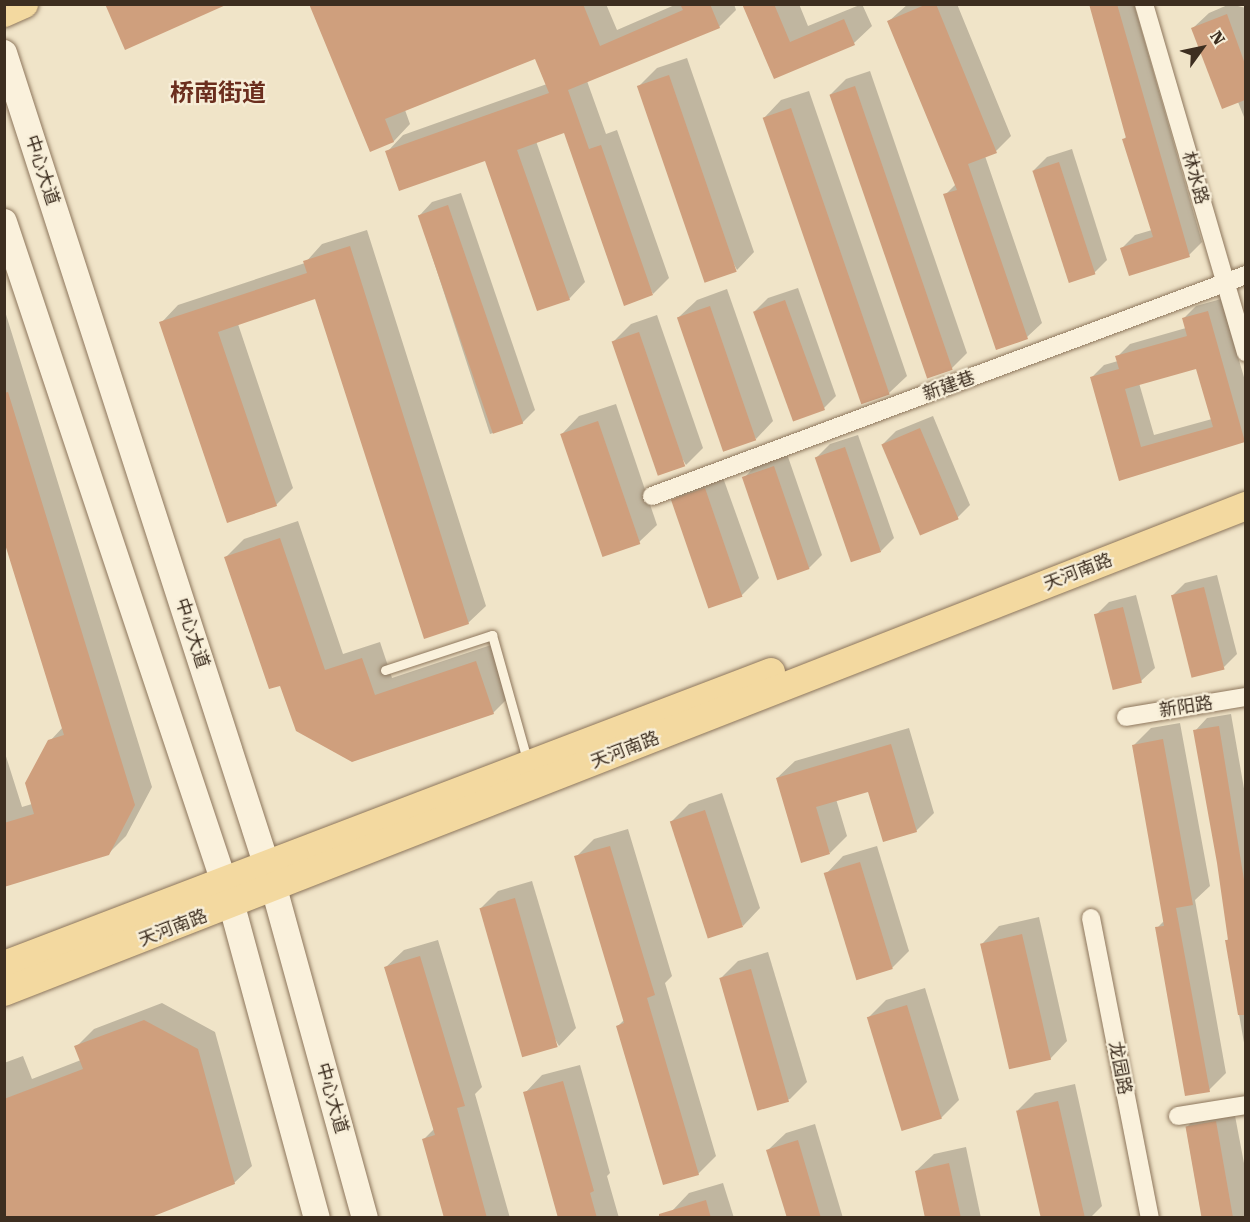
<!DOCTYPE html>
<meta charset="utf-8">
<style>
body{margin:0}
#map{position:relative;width:1250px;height:1222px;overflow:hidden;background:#f0e4c8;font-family:"Roboto Serif","Noto Sans SC",serif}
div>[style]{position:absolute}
.shadow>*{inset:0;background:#0003}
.building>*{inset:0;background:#cf9f7d;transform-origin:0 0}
.roads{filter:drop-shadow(0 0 2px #8d765c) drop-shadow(0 0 2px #8d765c)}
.lane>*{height:9px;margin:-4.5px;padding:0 4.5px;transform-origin:4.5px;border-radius:4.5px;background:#faf1dc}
.street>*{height:18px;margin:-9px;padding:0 9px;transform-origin:9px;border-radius:9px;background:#faf1dc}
.secondary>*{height:26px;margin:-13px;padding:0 13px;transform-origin:13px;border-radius:13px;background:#faf1dc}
.primary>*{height:28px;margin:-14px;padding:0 14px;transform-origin:14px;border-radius:14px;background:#f3d9a0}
span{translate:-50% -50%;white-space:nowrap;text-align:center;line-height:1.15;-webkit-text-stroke:4.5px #f7eed8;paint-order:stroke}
.street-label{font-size:18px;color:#3d2e20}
.district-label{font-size:24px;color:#6b2e1e;font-weight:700}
.frame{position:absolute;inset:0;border:6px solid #3d2e20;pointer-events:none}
.north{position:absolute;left:1172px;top:18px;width:60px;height:60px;-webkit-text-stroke:4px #f7eed8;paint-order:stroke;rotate:57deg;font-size:16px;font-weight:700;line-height:24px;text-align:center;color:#3d2e20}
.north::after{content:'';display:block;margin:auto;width:21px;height:27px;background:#3d2e20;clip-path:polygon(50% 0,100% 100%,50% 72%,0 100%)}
</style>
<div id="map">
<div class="shadow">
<i style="clip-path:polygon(311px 4px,606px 4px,617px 30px,677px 4px,734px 4px,736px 10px,719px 27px,587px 81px,606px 134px,617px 130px,669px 278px,653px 294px,565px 131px,536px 141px,585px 282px,569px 299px,486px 159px,387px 152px,403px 135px,547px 84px,535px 57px,405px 110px,410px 124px,394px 141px,371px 150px)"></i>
<i style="clip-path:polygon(743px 4px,799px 4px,808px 26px,862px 4px,872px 26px,854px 43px,775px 77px)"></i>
<i style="clip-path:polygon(908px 4px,957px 4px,1011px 136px,996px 151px,985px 156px,1042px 323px,1027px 337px,945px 195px,956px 184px,889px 21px)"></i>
<i style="clip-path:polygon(1091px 4px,1134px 4px,1202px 242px,1189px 255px,1122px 248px,1135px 235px,1152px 230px,1123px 140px,1127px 136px)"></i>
<i style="clip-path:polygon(1230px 4px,1246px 8px,1246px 122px,1238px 102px,1193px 28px,1209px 13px)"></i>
<i style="clip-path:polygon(687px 58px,754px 252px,737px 270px,639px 86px,657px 68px)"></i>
<i style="clip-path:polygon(870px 71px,967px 353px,951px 369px,830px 95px,846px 79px)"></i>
<i style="clip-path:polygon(809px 91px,907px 376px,889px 393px,764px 118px,781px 100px)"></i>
<i style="clip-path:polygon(1072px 149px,1107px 260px,1094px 273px,1034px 170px,1047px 157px)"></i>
<i style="clip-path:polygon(461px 193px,535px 410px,522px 423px,490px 434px,419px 216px,432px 202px)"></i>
<i style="clip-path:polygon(367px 230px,486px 606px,468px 623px,316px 297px,238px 324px,293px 488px,276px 505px,161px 323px,178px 305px,305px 263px,322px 244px)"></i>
<i style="clip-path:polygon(798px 288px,836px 396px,823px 409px,755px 311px,768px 298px)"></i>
<i style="clip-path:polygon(727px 289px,773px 421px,756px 439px,679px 317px,697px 300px)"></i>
<i style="clip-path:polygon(evenodd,1221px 299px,1246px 384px,1246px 440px,1120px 479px,1091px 378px,1104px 365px,1118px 361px,1117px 357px,1130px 344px,1186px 328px,1183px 319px,1196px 306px,1221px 299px,1197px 367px,1212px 419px,1154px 435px,1139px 383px,1197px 367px)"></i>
<i style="clip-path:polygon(4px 308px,152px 787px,126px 836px,108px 854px,4px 886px,4px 750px,22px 807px,32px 804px,50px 741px,63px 727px,4px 535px)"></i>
<i style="clip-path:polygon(657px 315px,703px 448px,686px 465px,613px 342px,631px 324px)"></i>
<i style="clip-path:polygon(616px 404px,657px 525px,639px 542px,562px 434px,579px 416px)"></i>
<i style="clip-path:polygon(933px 416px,970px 505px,957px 518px,883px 444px,896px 431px)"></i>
<i style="clip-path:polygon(858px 435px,894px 538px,881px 551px,817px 457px,830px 444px)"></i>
<i style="clip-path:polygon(787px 454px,822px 555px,809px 568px,779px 578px,744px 478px,757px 464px)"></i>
<i style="clip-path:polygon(721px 472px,759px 578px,741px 596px,673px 501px,690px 484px)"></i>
<i style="clip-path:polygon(298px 521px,343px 654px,380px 642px,392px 678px,494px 644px,511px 695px,493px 713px,281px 684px,226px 557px,244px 539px)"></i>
<i style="clip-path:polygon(1217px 575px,1237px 654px,1224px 667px,1172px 596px,1185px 583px)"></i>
<i style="clip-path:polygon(1136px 595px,1155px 668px,1141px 681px,1096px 615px,1109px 602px)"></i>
<i style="clip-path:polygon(1231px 714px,1246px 800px,1246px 1054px,1226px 941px,1229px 938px,1219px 863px,1195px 731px,1207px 718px)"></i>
<i style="clip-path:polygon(1180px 723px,1210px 886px,1195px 900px,1226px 1073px,1209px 1090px,1157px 928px,1165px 920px,1133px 746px,1151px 728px)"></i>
<i style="clip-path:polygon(909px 728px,934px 813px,916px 831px,869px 790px,836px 799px,847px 836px,830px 853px,777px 778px,795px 761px)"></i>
<i style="clip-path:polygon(722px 793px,760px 908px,743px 926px,672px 821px,689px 804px)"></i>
<i style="clip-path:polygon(628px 829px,672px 976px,665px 983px,716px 1156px,698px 1174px,618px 1026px,625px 1019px,576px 857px,594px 839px)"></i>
<i style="clip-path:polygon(877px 846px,909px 951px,892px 968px,826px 874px,843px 856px)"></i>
<i style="clip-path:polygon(532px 881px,576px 1028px,559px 1046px,480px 909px,498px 891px)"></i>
<i style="clip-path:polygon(1039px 917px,1067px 1041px,1050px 1059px,982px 944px,999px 926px)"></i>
<i style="clip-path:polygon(438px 940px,482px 1087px,475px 1094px,510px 1218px,448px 1218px,424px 1139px,434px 1129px,386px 967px,404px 950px)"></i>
<i style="clip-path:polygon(768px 952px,807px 1082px,790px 1099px,760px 1108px,721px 978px,738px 961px)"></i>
<i style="clip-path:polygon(925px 988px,959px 1100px,941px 1118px,868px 1018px,886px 1000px)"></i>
<i style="clip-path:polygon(162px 1003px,215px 1032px,252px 1166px,234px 1183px,4px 1218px,4px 1063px,23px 1056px,32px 1079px,81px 1060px,76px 1047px,94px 1029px)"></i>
<i style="clip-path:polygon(580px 1065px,610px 1173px,607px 1176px,619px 1218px,561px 1218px,525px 1093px,542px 1075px)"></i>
<i style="clip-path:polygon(1075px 1084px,1102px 1206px,1090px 1218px,1042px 1218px,1018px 1110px,1035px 1093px)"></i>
<i style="clip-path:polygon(1233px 1105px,1246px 1174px,1246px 1218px,1203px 1218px,1187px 1127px,1204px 1109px)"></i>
<i style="clip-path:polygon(815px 1124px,843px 1218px,788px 1218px,768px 1150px,786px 1133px)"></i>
<i style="clip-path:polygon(966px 1147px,981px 1218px,926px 1218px,916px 1171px,934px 1154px)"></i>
<i style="clip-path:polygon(723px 1183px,734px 1218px,673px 1218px,672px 1211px,689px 1193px)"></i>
</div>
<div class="building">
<i style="clip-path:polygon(105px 4px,228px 4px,125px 50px)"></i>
<i style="clip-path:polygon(309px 4px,583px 4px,600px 46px,683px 10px,680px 4px,710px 4px,720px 28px,568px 90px,589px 149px,601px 145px,653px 295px,624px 306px,564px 133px,517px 150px,570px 300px,537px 311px,485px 161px,399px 191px,385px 151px,549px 93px,535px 59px,385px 119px,394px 142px,370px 152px)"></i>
<i style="clip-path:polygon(742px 4px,774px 4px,790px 42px,844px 19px,855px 45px,774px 79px)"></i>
<i style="clip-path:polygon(927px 4px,936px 4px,997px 153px,968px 164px,1028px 339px,996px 350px,943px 194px,957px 190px,887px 21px)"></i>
<i style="clip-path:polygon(1089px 4px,1117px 4px,1190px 257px,1129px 276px,1120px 248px,1153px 237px,1122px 139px,1126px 138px)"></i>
<i style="clip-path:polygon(1227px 14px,1245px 64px,1245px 100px,1222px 109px,1191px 28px)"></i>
<i style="left:669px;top:75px;width:208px;height:34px;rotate:71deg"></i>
<i style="left:855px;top:86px;width:300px;height:27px;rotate:71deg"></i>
<i style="left:791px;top:108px;width:303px;height:30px;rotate:71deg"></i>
<i style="left:1059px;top:162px;width:118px;height:28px;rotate:72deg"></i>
<i style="left:448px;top:205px;width:231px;height:32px;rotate:71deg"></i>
<i style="clip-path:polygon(350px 246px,469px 624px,424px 639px,315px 299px,218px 332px,277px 506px,227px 523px,159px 322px,307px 273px,303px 261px)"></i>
<i style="left:785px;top:300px;width:117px;height:34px;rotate:70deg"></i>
<i style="left:710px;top:306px;width:142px;height:35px;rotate:71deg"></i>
<i style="clip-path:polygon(evenodd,1208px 311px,1245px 442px,1119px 481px,1090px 377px,1119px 369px,1115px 356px,1187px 336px,1182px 318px,1208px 311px,1196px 369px,1213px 427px,1141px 447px,1125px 389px,1196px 369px)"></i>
<i style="left:639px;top:332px;width:142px;height:29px;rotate:71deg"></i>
<i style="clip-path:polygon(8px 392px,135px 805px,109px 855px,4px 887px,4px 823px,34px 814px,25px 783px,48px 740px,64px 735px,4px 541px,4px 393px)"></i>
<i style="left:598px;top:421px;width:130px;height:40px;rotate:71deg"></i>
<i style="left:920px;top:428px;width:99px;height:42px;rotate:67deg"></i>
<i style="left:845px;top:447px;width:111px;height:32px;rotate:71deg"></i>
<i style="left:774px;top:466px;width:109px;height:34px;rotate:71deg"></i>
<i style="left:705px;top:488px;width:115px;height:36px;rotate:71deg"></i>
<i style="clip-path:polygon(280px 538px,325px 670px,362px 658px,375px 695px,476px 661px,494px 714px,352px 762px,296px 731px,280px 686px,269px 689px,224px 557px)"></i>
<i style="left:1204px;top:587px;width:85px;height:34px;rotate:76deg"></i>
<i style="left:1123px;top:607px;width:78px;height:30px;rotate:76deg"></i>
<i style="clip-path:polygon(1219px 726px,1245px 886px,1245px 1015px,1238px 1015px,1225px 940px,1228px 940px,1217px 863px,1193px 730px)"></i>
<i style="clip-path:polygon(1163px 739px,1193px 905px,1176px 908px,1210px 1092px,1185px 1096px,1155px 927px,1164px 926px,1132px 745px)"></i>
<i style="clip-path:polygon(891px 744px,917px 832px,883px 842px,868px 792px,816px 807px,830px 854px,801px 863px,776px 778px)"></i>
<i style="left:705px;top:810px;width:123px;height:37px;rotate:72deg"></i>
<i style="clip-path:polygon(610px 846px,655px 995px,647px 998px,699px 1175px,663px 1185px,616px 1026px,624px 1023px,574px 856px)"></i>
<i style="left:860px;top:862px;width:112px;height:38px;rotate:73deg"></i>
<i style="left:515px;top:898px;width:155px;height:37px;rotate:74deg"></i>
<i style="left:1022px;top:934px;width:129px;height:43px;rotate:77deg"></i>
<i style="clip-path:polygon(420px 956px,465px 1106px,457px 1108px,487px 1218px,444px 1218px,422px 1139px,435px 1135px,384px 967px)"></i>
<i style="left:751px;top:969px;width:138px;height:33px;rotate:74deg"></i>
<i style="left:907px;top:1005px;width:119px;height:42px;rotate:73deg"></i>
<i style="clip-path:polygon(144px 1020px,198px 1049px,235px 1184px,149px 1218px,4px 1218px,4px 1099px,83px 1069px,74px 1046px)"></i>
<i style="clip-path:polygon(563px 1081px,594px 1191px,590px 1193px,597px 1218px,558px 1218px,523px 1092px)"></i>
<i style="left:1058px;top:1101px;width:120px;height:43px;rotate:77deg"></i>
<i style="left:1216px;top:1121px;width:98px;height:31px;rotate:80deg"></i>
<i style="clip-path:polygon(798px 1140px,821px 1218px,787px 1218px,766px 1150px)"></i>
<i style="clip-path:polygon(949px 1163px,961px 1218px,925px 1218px,915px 1171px)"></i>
<i style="clip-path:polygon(706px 1200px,711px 1218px,659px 1218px,659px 1214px)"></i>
</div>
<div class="roads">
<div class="lane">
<i style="left:385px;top:670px;width:113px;rotate:-18.1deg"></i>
<i style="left:492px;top:635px;width:133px;rotate:74.3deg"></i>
</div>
<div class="street">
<i style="left:1144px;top:4px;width:363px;rotate:73.7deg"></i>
<i style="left:652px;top:496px;width:634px;rotate:-20.41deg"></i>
<i style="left:1126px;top:717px;width:122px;rotate:-9.5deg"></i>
<i style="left:1091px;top:918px;width:306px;rotate:78.9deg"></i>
<i style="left:1178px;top:1116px;width:69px;rotate:-9.2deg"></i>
</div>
<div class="secondary">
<i style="left:4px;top:53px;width:878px;rotate:72.08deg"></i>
<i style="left:274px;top:888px;width:342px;rotate:74.6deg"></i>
<i style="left:4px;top:222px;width:721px;rotate:71.57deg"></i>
<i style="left:232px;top:906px;width:323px;rotate:74.8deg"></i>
</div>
<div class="primary">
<i style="left:4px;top:13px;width:22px;rotate:-24deg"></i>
<i style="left:4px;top:965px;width:821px;rotate:-20.91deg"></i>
<i style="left:4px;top:992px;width:1334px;rotate:-21.37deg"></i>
</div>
</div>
<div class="street-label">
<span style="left:42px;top:170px;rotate:72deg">中心大道</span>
<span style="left:1195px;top:178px;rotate:74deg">林水路</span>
<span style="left:949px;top:386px;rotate:-20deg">新建巷</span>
<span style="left:1078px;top:572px;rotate:-21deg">天河南路</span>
<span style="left:192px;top:633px;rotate:72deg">中心大道</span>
<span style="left:1186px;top:707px;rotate:-9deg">新阳路</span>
<span style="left:625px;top:750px;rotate:-21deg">天河南路</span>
<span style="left:173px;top:928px;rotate:-21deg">天河南路</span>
<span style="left:1120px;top:1068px;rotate:79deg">龙园路</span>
<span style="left:332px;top:1098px;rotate:74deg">中心大道</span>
</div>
<div class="district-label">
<span style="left:218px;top:94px">桥南街道</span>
</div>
<div class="frame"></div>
<div class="north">N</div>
</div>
